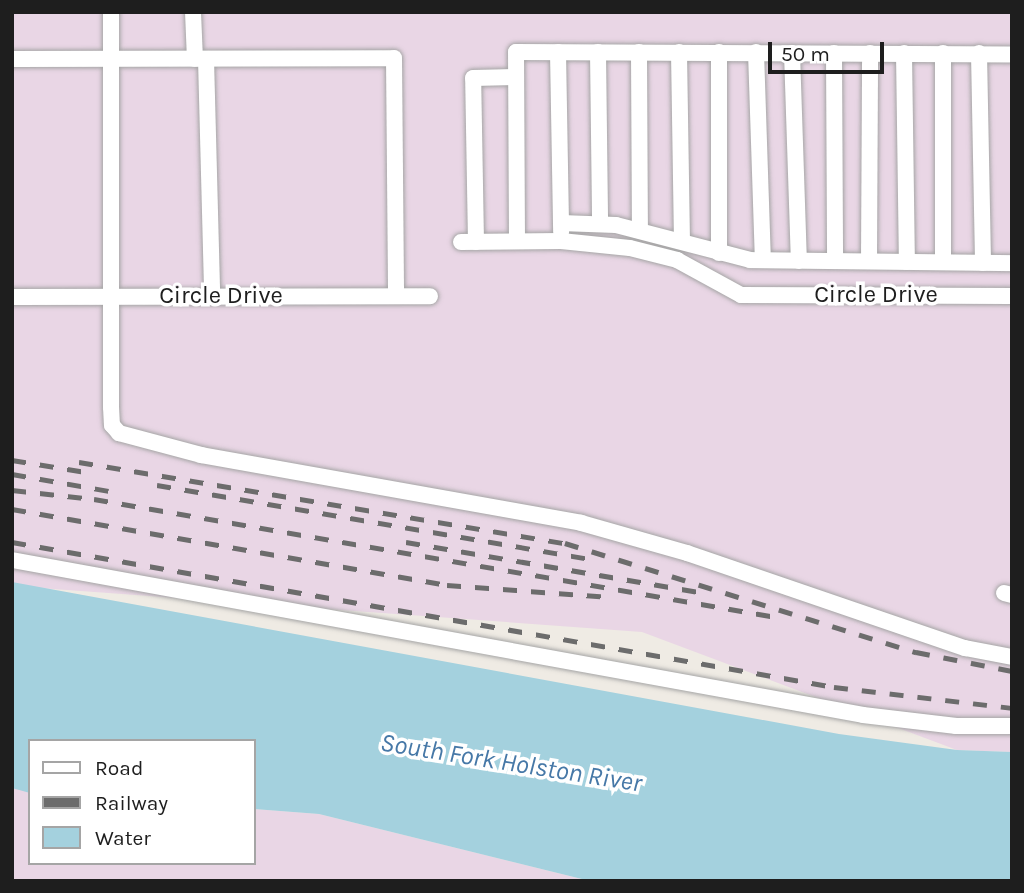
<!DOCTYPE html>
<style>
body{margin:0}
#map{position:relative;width:1024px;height:893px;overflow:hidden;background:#efebe4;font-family:Karla,sans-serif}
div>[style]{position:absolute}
.industrial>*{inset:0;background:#e9d6e5}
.water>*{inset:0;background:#a4d1de}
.roads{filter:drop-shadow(0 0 2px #a5a5a5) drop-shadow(0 0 2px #a5a5a5)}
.minor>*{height:16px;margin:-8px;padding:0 8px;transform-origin:8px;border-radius:8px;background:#fff}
.rail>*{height:4.5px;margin-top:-2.25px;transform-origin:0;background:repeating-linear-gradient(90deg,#6c6c6c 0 14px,transparent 0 28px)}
span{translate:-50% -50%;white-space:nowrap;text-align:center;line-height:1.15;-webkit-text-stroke:7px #fff;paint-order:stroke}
.street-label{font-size:24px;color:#1e1e1e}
.water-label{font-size:26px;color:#4678a7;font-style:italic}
.frame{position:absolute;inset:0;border:14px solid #1e1e1e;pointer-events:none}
.legend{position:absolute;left:28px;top:739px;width:228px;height:126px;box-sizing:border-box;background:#fff;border:2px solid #a5a5a5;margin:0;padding:9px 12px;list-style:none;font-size:21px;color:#1e1e1e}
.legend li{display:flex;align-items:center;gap:14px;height:35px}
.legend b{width:35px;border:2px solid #a5a5a5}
.scale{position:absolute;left:768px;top:42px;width:116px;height:32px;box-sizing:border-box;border:4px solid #1e1e1e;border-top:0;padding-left:9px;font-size:21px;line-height:24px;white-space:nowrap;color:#1e1e1e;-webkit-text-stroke:5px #fff;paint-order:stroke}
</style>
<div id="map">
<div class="industrial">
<i style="clip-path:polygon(12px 12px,1012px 12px,1012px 752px,957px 750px,642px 632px,12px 586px)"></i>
<i style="clip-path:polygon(12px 787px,30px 792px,30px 863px,254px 863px,254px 809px,319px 814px,590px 881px,12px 881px)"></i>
</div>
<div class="water">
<i style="clip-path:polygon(12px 582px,839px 734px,957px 750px,1012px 752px,1012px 881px,590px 881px,319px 814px,254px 809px,254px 741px,30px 741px,30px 793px,12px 788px)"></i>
</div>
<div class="roads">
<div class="minor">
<i style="left:111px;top:12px;width:395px;rotate:90deg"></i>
<i style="left:111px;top:407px;width:18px;rotate:87deg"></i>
<i style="left:112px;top:425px;width:11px;rotate:49deg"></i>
<i style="left:119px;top:433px;width:85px;rotate:15deg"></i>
<i style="left:201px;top:455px;width:386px;rotate:10.1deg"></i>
<i style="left:581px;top:523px;width:110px;rotate:15.8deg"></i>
<i style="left:687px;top:553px;width:294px;rotate:18.9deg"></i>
<i style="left:965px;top:648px;width:48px;rotate:10.8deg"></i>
<i style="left:193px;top:12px;width:47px;rotate:87.6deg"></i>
<i style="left:558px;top:52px;width:180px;rotate:89deg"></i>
<i style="left:598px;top:52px;width:172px;rotate:89.3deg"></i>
<i style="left:639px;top:52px;width:178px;rotate:89.7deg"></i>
<i style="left:679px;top:52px;width:188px;rotate:89.1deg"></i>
<i style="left:719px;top:52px;width:201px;rotate:90deg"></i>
<i style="left:756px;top:52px;width:208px;rotate:88.1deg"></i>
<i style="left:792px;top:53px;width:208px;rotate:88.1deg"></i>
<i style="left:834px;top:53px;width:208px;rotate:89.7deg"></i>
<i style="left:904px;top:53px;width:209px;rotate:89.2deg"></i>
<i style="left:943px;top:53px;width:209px;rotate:90deg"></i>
<i style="left:979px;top:53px;width:210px;rotate:88.9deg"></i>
<i style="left:12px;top:59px;width:382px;rotate:-0.1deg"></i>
<i style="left:394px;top:58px;width:238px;rotate:89.5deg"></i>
<i style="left:206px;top:59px;width:237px;rotate:88.5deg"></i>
<i style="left:561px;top:223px;width:55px;rotate:2.1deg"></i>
<i style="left:616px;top:225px;width:138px;rotate:14.6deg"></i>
<i style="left:750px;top:260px;width:262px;rotate:0.7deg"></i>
<i style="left:517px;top:241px;width:189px;rotate:-90.3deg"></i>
<i style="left:516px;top:52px;width:496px;rotate:0.3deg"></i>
<i style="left:461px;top:242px;width:100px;rotate:-0.6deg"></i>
<i style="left:561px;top:241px;width:69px;rotate:5.8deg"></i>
<i style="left:630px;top:248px;width:49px;rotate:14.3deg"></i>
<i style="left:677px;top:260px;width:73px;rotate:28.7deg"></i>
<i style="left:741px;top:295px;width:271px;rotate:0.2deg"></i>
<i style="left:476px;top:242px;width:164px;rotate:-91deg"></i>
<i style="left:473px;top:78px;width:42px;rotate:-1.4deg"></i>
<i style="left:869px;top:261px;width:208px;rotate:-89.7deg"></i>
<i style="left:12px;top:297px;width:418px;rotate:-0.1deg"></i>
<i style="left:12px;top:560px;width:865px;rotate:10.32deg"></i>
<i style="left:863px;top:715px;width:94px;rotate:6.7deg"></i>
<i style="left:956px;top:726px;width:56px"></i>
<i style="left:1004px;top:593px;width:8px;rotate:14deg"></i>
</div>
</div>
<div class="rail">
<i style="left:12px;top:460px;width:81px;rotate:9.2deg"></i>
<i style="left:79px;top:462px;width:493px;rotate:9.5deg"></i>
<i style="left:565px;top:543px;width:368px;rotate:17.3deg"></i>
<i style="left:916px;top:652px;width:98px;rotate:11.2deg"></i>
<i style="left:12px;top:474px;width:98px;rotate:9.9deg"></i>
<i style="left:157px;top:485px;width:437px;rotate:9.7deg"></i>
<i style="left:12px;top:490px;width:82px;rotate:6.3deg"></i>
<i style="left:94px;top:499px;width:698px;rotate:9.81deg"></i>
<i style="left:12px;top:509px;width:442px;rotate:9.9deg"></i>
<i style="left:447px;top:585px;width:164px;rotate:4.2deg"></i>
<i style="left:12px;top:542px;width:835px;rotate:10deg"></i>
<i style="left:834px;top:687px;width:179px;rotate:6.7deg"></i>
<i style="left:406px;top:542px;width:297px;rotate:9.7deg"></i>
</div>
<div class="street-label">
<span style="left:876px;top:295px">Circle Drive</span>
<span style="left:221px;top:296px">Circle Drive</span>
</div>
<div class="water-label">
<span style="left:511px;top:763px;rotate:9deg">South Fork Holston River</span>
</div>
<div class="frame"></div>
<ul class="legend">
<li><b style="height:9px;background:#fff"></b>Road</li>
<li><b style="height:9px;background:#6c6c6c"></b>Railway</li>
<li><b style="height:19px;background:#a4d1de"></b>Water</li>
</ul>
<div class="scale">50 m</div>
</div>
